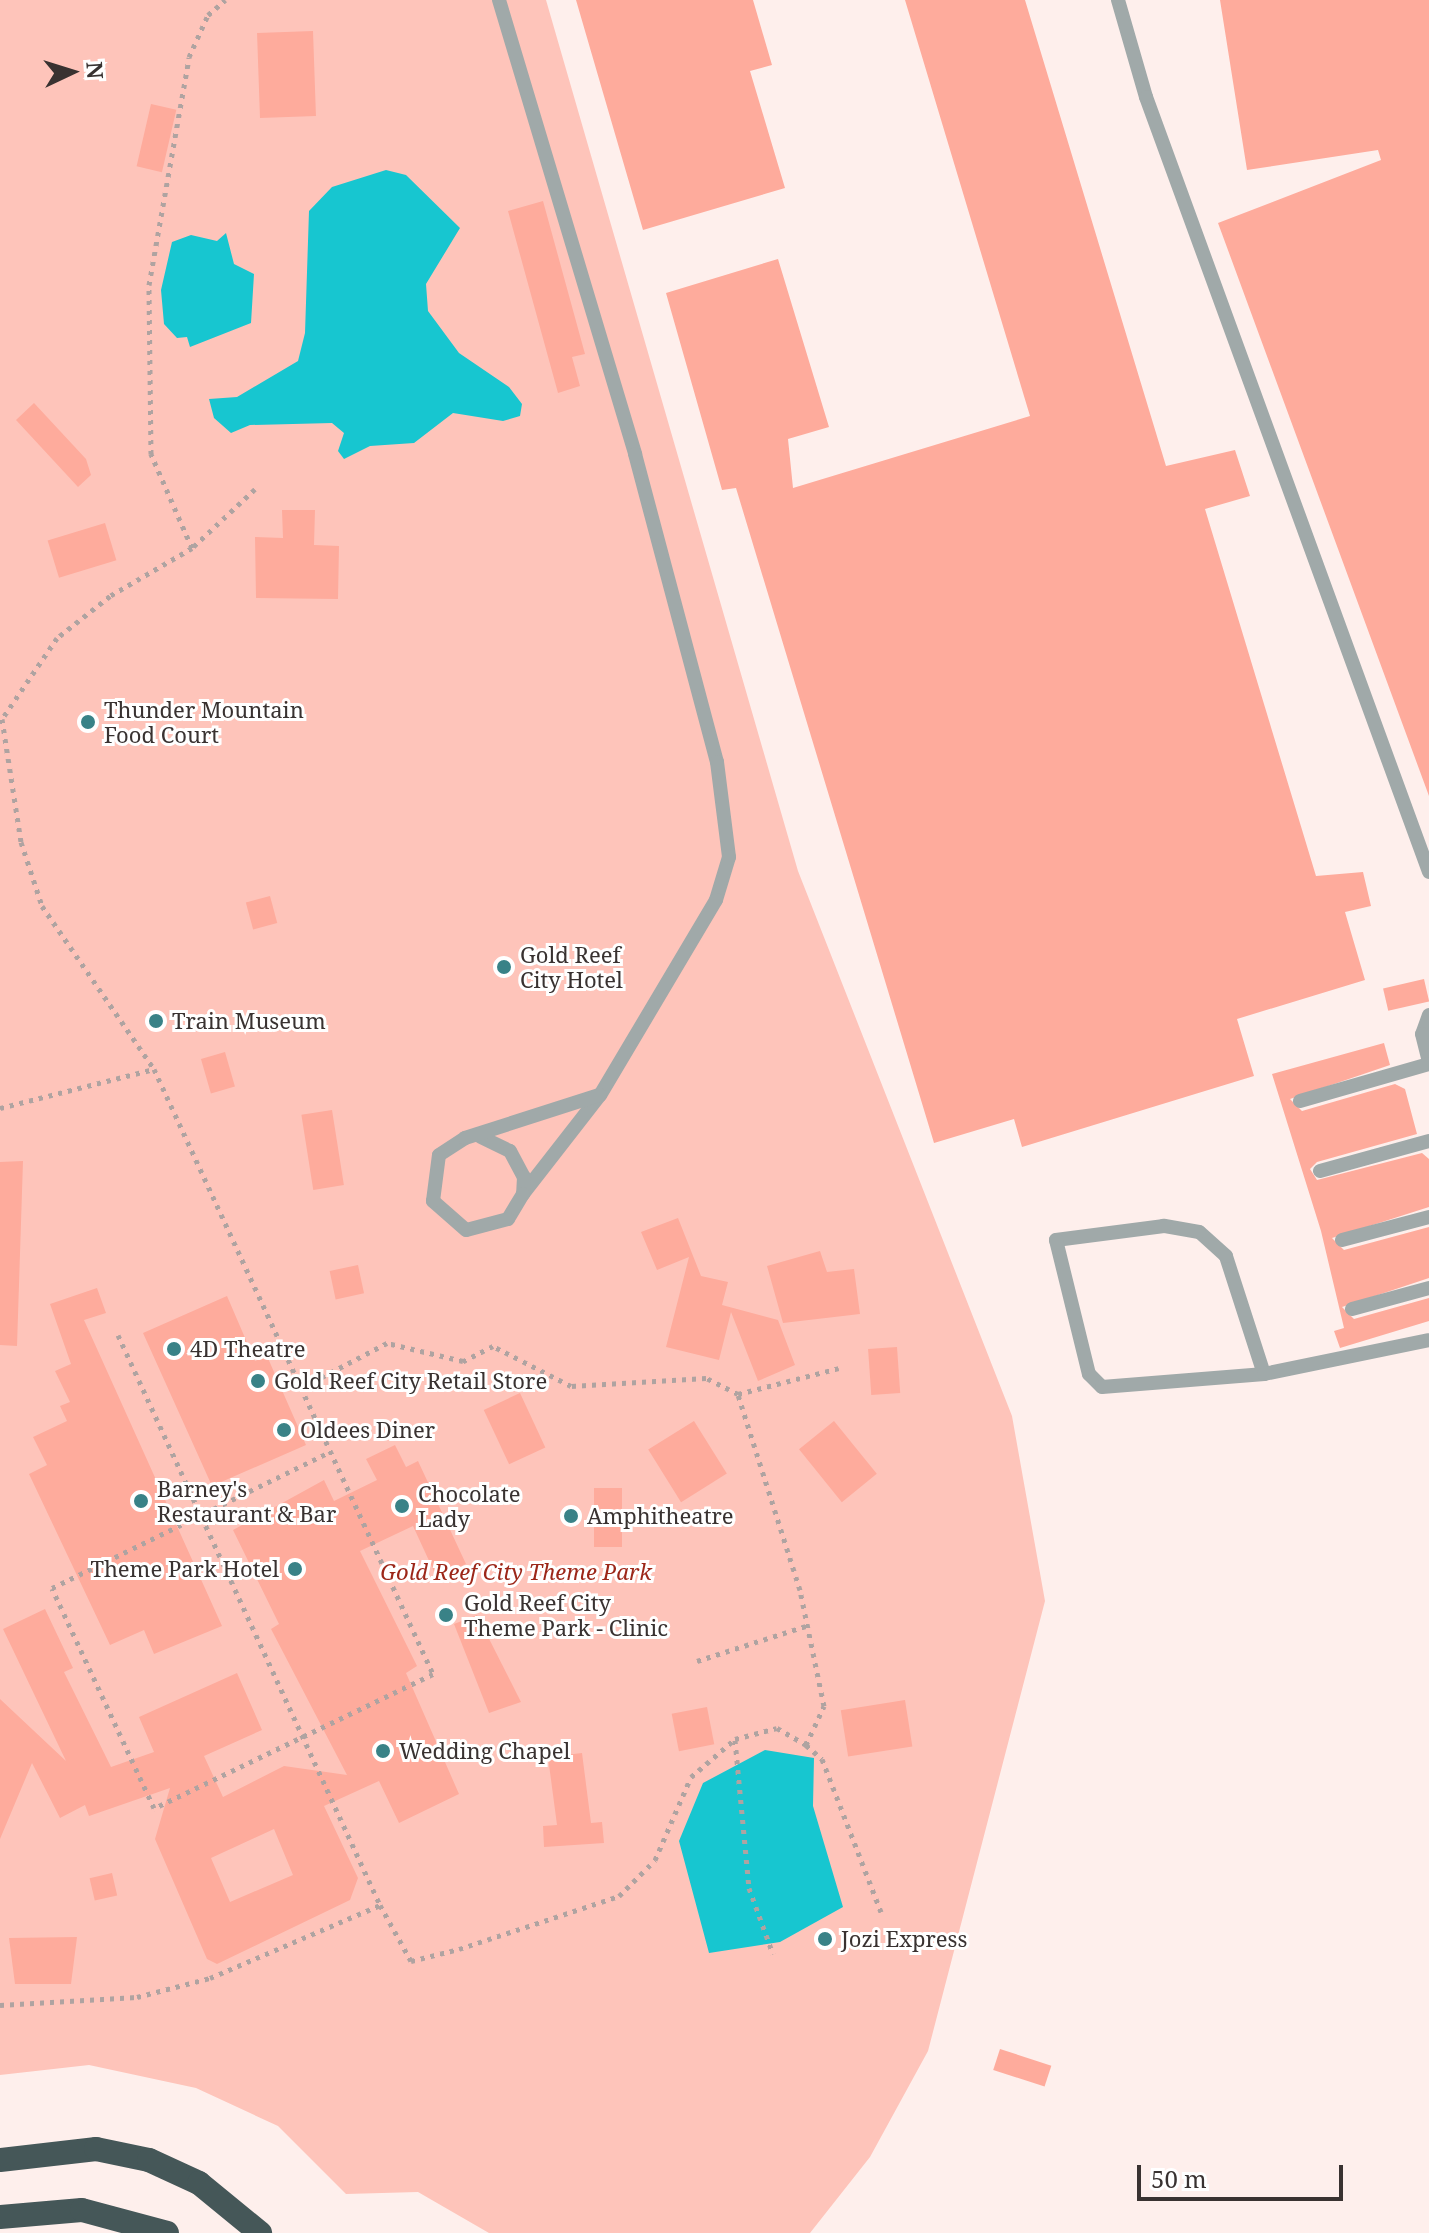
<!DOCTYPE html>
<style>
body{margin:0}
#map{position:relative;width:1429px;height:2233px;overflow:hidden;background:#feefec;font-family:"Noto Serif",serif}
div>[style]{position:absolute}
.green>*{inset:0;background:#fec4ba}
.water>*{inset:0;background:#17c6d0}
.building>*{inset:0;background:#feab9c;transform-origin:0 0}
.path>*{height:5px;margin-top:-2.5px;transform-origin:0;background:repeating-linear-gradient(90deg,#afa3a1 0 4px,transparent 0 10px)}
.lane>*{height:14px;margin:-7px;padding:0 7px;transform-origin:7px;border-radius:7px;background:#a0a9a9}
.highway>*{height:24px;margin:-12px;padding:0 12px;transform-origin:12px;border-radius:12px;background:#455758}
.dots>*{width:22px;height:22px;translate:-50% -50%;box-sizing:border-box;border:4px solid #fff;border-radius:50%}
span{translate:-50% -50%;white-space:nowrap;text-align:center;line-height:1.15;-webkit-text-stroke:6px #fff;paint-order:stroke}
.poi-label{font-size:22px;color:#393231}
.left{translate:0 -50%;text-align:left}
.right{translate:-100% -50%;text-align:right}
.park-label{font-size:22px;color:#9c2719;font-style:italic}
.north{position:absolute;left:32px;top:32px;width:80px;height:80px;-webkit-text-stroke:6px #fff;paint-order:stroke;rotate:86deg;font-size:22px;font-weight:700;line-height:32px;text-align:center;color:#393231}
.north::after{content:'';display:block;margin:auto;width:28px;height:36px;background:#393231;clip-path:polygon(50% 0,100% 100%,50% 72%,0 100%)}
.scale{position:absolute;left:1137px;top:2165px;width:206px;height:36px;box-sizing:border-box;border:4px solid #393231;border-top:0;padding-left:10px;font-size:24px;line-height:28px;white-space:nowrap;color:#393231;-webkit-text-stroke:6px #fff;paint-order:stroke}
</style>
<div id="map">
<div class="green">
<i style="clip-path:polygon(0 0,546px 0,798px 871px,1012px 1416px,1045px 1601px,928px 2051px,870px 2157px,810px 2233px,489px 2233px,418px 2192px,346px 2194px,278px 2126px,196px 2088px,89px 2065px,0 2075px)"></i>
</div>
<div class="water">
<i style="clip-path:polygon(386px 170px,406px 175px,460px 228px,426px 284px,428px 311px,459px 353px,509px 387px,522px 404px,520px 416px,503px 421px,453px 413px,414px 443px,370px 446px,344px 459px,338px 451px,344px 433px,332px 423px,250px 425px,231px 433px,214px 418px,209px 399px,237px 397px,298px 361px,305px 333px,309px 211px,332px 187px)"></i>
<i style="clip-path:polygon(226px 233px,234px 264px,254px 274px,251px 323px,190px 347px,187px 337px,177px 338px,164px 324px,161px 290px,172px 242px,191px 235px,217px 241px)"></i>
<i style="clip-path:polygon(765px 1750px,814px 1758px,813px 1806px,843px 1907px,780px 1942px,709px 1953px,679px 1841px,703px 1783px)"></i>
</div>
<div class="building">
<i style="clip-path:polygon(576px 0,753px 0,772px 65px,750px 71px,785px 188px,643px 230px)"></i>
<i style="clip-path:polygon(905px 0,1025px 0,1166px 466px,1235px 450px,1250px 496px,1205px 509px,1316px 876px,1363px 872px,1371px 906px,1345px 912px,1365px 980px,1237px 1019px,1254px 1076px,1022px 1147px,1014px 1119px,934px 1143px,736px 488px,722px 490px,666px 293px,778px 259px,829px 427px,788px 439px,793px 488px,1030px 416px)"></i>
<i style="clip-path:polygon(1220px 0,1429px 0,1429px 796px,1218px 223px,1381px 160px,1378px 150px,1247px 170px)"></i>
<i style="left:313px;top:31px;width:85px;height:56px;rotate:88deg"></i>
<i style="left:151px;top:104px;width:26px;height:64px;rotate:13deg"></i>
<i style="clip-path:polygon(543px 201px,585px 354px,572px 357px,580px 386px,558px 393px,508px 211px)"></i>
<i style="clip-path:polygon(34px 403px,86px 459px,91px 475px,78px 487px,16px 420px)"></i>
<i style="clip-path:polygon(282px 510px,315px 510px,314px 545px,339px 546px,338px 599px,256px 598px,255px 537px,283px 538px)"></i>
<i style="left:105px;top:523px;width:39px;height:60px;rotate:73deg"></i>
<i style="left:270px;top:896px;width:28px;height:25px;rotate:75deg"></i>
<i style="left:1424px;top:979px;width:23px;height:42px;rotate:77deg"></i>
<i style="clip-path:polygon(1384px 1043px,1390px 1065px,1290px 1099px,1302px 1111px,1395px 1084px,1405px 1089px,1417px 1134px,1317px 1162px,1310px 1169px,1317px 1180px,1422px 1153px,1429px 1159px,1429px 1207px,1332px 1238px,1344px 1250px,1429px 1227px,1429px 1278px,1342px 1307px,1354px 1319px,1429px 1298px,1429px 1321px,1340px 1348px,1334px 1331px,1344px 1328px,1321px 1231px,1272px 1074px)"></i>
<i style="left:225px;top:1052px;width:36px;height:25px;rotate:74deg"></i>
<i style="left:332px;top:1110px;width:76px;height:31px;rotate:81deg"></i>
<i style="clip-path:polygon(23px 1161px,17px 1346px,0 1345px,0 1162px)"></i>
<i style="clip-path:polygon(678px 1218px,701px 1276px,728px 1282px,722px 1305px,778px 1320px,795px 1365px,758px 1381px,731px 1312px,719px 1360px,666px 1347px,689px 1257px,657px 1270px,641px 1232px)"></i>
<i style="clip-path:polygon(820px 1251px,827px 1272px,854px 1269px,860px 1314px,783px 1323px,767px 1266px)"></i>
<i style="left:358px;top:1265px;width:29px;height:29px;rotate:78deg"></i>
<i style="clip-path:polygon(97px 1288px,106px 1313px,84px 1320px,222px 1626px,154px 1654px,144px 1630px,110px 1645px,29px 1474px,47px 1465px,33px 1437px,67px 1421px,60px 1406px,70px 1402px,55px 1371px,71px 1364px,50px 1304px)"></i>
<i style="clip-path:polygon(227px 1296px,255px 1361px,267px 1356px,306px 1445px,212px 1486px,143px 1333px)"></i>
<i style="left:897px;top:1347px;width:46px;height:29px;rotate:86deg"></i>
<i style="left:520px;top:1393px;width:60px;height:40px;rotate:65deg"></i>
<i style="left:694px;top:1421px;width:62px;height:54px;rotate:58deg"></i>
<i style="left:834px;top:1421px;width:68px;height:45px;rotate:51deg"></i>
<i style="clip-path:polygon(evenodd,395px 1445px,406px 1467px,418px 1461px,466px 1564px,437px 1578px,413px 1526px,360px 1551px,417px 1666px,406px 1673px,459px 1794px,399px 1823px,379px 1781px,324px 1806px,358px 1878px,350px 1900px,217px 1964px,207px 1959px,155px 1839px,170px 1788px,89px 1816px,85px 1805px,60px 1818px,32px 1763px,0 1839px,0 1699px,66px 1761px,3px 1629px,45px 1609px,73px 1668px,64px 1672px,111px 1767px,154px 1752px,139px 1717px,237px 1673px,262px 1730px,204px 1756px,223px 1797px,284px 1766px,347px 1775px,271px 1629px,279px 1624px,233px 1530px,324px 1480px,334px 1501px,377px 1480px,366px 1459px,395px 1445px,274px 1829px,293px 1875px,230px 1902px,211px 1858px,274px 1829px)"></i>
<i style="left:594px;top:1488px;width:28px;height:59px"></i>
<i style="clip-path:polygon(477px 1615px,521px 1702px,489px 1713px,454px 1624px)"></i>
<i style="left:905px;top:1700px;width:47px;height:65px;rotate:81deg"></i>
<i style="left:707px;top:1707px;width:38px;height:36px;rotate:79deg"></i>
<i style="clip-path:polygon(582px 1753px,591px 1823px,602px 1822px,604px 1843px,544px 1847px,543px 1826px,557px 1825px,548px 1757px)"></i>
<i style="left:112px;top:1873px;width:23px;height:23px;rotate:77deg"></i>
<i style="clip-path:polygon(77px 1937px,71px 1984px,15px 1984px,9px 1938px)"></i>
<i style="left:1000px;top:2049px;width:54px;height:22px;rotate:18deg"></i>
</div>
<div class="path">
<i style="left:255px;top:489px;width:86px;rotate:136.9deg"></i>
<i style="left:192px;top:548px;width:95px;rotate:149.7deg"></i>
<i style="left:110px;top:596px;width:68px;rotate:141.6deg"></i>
<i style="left:57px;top:638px;width:98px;rotate:124.2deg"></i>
<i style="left:2px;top:719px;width:124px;rotate:81.2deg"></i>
<i style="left:21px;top:842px;width:67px;rotate:71.8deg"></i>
<i style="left:42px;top:906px;width:198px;rotate:55.5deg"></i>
<i style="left:154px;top:1069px;width:666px;rotate:65.24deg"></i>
<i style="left:433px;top:1674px;width:310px;rotate:154.3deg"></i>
<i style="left:154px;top:1808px;width:242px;rotate:-114.9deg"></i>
<i style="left:52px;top:1588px;width:306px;rotate:-26.1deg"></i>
<i style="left:192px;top:548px;width:103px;rotate:-113.6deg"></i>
<i style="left:151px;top:454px;width:169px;rotate:-90.7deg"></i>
<i style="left:149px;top:285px;width:231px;rotate:-80deg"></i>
<i style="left:189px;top:57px;width:46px;rotate:-65.7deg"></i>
<i style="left:208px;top:15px;width:23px;rotate:-41deg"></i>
<i style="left:0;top:1108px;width:159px;rotate:-14.2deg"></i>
<i style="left:118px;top:1335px;width:627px;rotate:65.31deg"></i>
<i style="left:738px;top:1394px;width:104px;rotate:-14.4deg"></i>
<i style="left:697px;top:1661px;width:114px;rotate:-17.8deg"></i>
<i style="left:735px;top:1740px;width:149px;rotate:84.6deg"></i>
<i style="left:749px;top:1888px;width:70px;rotate:70deg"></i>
<i style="left:806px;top:1745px;width:21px;rotate:41deg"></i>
<i style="left:822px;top:1759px;width:164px;rotate:68.9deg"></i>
<i style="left:0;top:2005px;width:137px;rotate:-3.3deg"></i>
<i style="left:137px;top:1997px;width:75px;rotate:-14.6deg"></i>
<i style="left:210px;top:1978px;width:185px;rotate:-23.2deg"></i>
<i style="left:380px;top:1905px;width:64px;rotate:61deg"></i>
<i style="left:411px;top:1961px;width:49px;rotate:-14deg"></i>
<i style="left:459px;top:1949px;width:169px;rotate:-18.3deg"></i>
<i style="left:619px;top:1896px;width:51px;rotate:-45deg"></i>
<i style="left:655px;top:1860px;width:90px;rotate:-66.6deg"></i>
<i style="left:691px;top:1777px;width:58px;rotate:-40.8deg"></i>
<i style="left:735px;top:1739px;width:43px;rotate:-14.7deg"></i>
<i style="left:777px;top:1728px;width:34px;rotate:30deg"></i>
<i style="left:806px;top:1745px;width:43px;rotate:-65.2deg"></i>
<i style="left:824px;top:1706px;width:118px;rotate:-101.7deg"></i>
<i style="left:800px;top:1590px;width:206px;rotate:-107.6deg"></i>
<i style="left:738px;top:1394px;width:36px;rotate:-153deg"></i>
<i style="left:706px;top:1378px;width:135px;rotate:176.6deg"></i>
<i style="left:571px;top:1386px;width:88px;rotate:-152.9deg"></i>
<i style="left:493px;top:1346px;width:34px;rotate:153deg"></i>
<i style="left:463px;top:1361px;width:78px;rotate:-166.7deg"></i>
<i style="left:387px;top:1343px;width:95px;rotate:152.4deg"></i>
</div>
<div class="lane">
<i style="left:499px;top:0;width:474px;rotate:73.3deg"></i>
<i style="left:635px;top:454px;width:319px;rotate:75.1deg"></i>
<i style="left:717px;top:762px;width:96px;rotate:82.8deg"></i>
<i style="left:729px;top:857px;width:45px;rotate:106.8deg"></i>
<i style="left:716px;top:900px;width:227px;rotate:120.7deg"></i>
<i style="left:600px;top:1095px;width:125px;rotate:127.9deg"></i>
<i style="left:1118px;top:0;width:101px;rotate:73.9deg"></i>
<i style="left:1146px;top:97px;width:825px;rotate:69.94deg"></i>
<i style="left:1429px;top:1015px;width:20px;rotate:110deg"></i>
<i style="left:1422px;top:1034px;width:29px;rotate:76deg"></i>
<i style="left:1300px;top:1101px;width:134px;rotate:-16deg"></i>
<i style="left:481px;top:1137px;width:32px;rotate:26deg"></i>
<i style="left:510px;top:1151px;width:30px;rotate:62deg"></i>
<i style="left:524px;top:1177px;width:17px;rotate:93deg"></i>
<i style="left:523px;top:1194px;width:29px;rotate:121deg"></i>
<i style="left:508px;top:1219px;width:43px;rotate:165.3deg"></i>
<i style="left:466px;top:1230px;width:44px;rotate:-138.7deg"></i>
<i style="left:433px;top:1201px;width:46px;rotate:-82.6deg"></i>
<i style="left:439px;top:1155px;width:31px;rotate:-33deg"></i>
<i style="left:465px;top:1138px;width:141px;rotate:-17.8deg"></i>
<i style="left:1320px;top:1171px;width:113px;rotate:-15.4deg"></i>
<i style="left:1342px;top:1240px;width:90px;rotate:-14.8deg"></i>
<i style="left:1352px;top:1309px;width:80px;rotate:-15.3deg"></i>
<i style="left:1264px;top:1374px;width:124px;rotate:-107.9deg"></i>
<i style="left:1226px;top:1256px;width:36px;rotate:-138deg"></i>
<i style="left:1199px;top:1232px;width:36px;rotate:-170deg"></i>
<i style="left:1164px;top:1226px;width:109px;rotate:172.6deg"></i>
<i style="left:1056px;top:1240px;width:138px;rotate:76.2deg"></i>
<i style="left:1089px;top:1374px;width:18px;rotate:45deg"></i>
<i style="left:1102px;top:1387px;width:163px;rotate:-4.6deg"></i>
<i style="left:1264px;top:1374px;width:168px;rotate:-11.6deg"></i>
</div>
<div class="highway">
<i style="left:0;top:2160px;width:97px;rotate:-6.5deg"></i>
<i style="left:96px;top:2149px;width:54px;rotate:11.7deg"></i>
<i style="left:149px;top:2160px;width:55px;rotate:24.7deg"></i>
<i style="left:199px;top:2183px;width:79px;rotate:39.3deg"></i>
<i style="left:0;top:2217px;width:82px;rotate:-4.9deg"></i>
<i style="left:82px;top:2210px;width:88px;rotate:15.1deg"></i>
</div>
<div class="dots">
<i style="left:88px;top:722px;background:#398287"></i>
<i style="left:504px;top:967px;background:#398287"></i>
<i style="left:156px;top:1021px;background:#398287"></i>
<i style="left:174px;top:1349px;background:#398287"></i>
<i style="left:258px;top:1381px;background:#398287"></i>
<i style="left:284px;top:1430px;background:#398287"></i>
<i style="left:141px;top:1501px;background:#398287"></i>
<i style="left:402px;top:1506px;background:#398287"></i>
<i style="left:571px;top:1516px;background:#398287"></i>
<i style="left:295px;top:1569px;background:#398287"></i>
<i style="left:446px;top:1615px;background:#398287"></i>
<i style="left:383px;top:1751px;background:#398287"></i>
<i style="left:825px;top:1939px;background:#398287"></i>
</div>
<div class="poi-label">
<span class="left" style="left:104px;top:722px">Thunder Mountain<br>Food Court</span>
<span class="left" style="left:520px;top:967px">Gold Reef<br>City Hotel</span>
<span class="left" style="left:172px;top:1021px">Train Museum</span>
<span class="left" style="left:190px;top:1349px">4D Theatre</span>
<span class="left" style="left:274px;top:1381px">Gold Reef City Retail Store</span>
<span class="left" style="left:300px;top:1430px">Oldees Diner</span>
<span class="left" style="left:157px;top:1501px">Barney's<br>Restaurant &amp; Bar</span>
<span class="left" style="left:418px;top:1506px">Chocolate<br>Lady</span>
<span class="left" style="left:587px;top:1516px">Amphitheatre</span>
<span class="right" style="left:279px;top:1569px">Theme Park Hotel</span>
<span class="left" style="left:464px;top:1615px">Gold Reef City<br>Theme Park - Clinic</span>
<span class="left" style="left:399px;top:1751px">Wedding Chapel</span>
<span class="left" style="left:841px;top:1939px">Jozi Express</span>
</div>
<div class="park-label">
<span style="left:516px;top:1572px">Gold Reef City Theme Park</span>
</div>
<div class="north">N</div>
<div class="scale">50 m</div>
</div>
